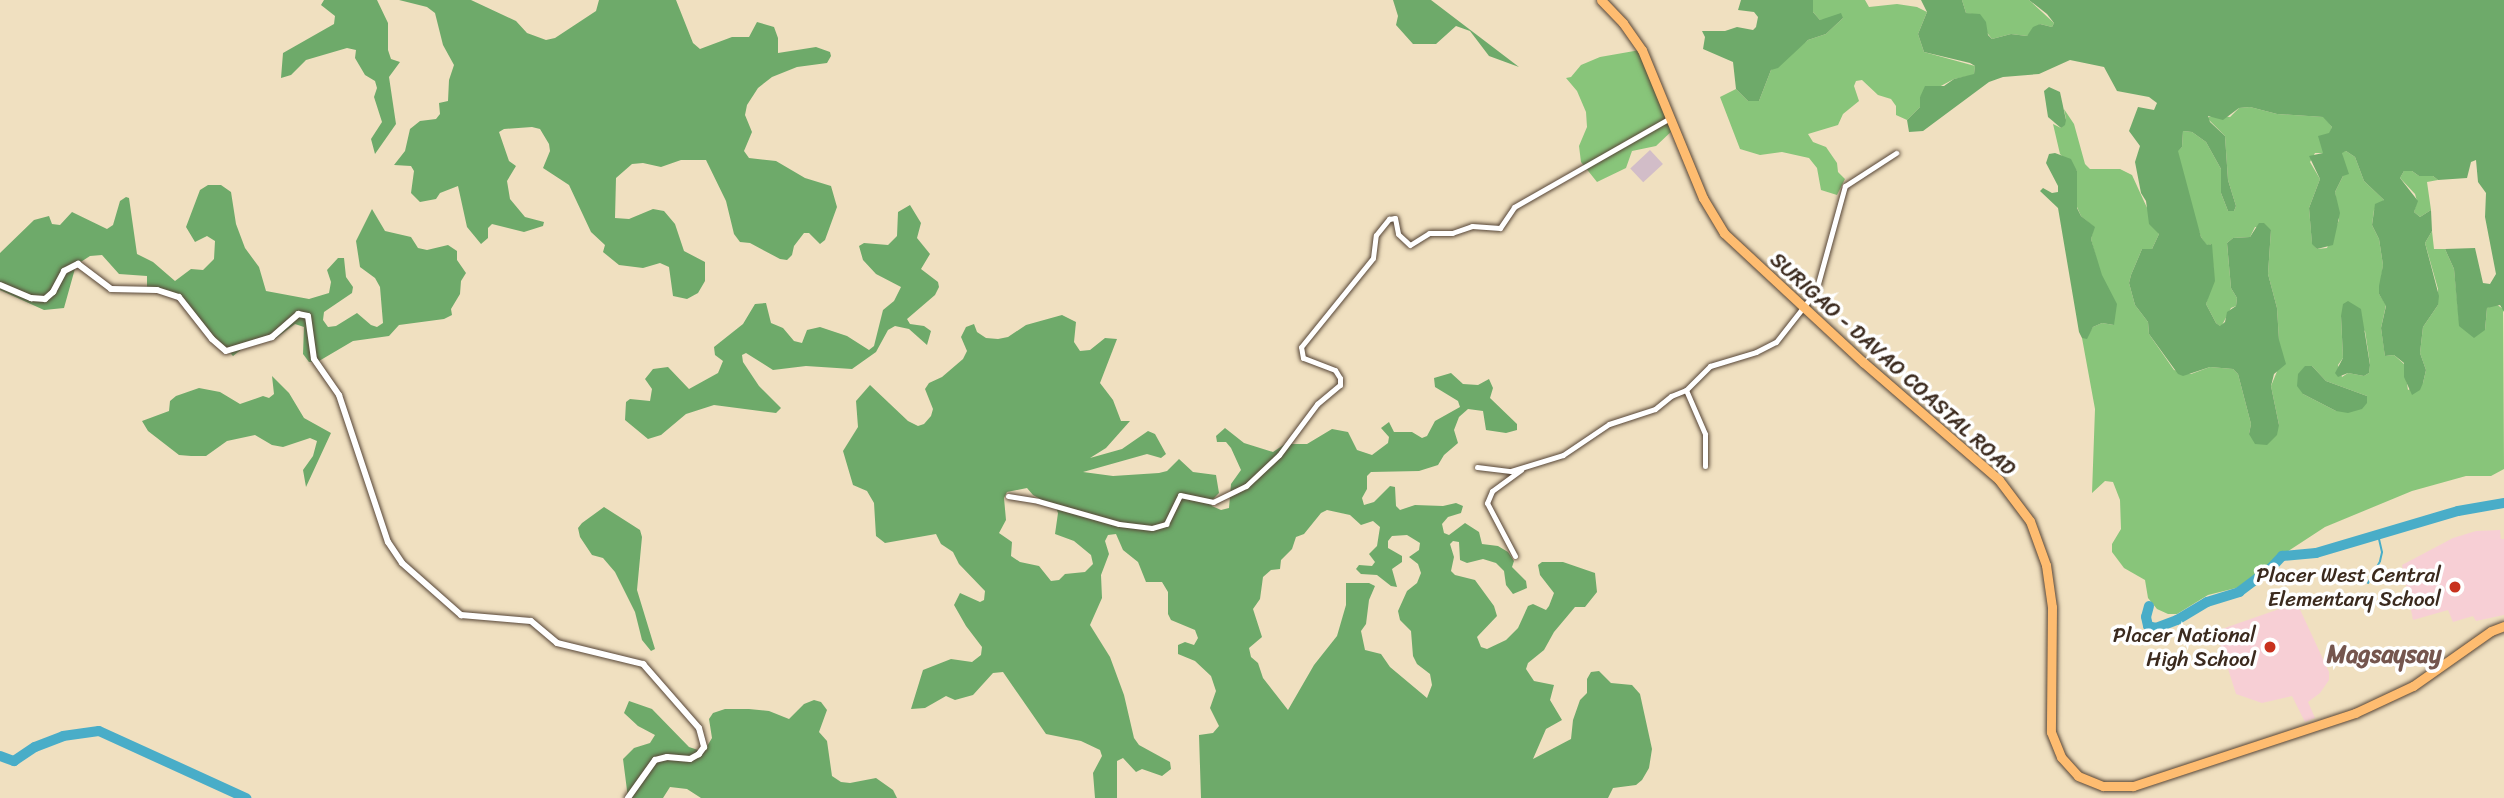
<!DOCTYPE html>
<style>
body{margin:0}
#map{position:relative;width:2504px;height:798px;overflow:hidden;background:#f0e0c0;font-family:Sriracha,sans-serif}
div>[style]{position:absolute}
.built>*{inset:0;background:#f7cfd5}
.industrial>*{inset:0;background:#d2bdc8;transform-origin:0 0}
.green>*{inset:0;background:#88c57a}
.forest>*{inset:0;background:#6eaa6a}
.stream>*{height:2px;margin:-1px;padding:0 1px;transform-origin:1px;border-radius:1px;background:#49adc8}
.river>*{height:10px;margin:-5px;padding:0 5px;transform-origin:5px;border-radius:5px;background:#49adc8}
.roads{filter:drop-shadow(0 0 2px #564536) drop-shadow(0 0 2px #564536)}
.minor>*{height:5px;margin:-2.5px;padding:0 2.5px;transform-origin:2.5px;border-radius:2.5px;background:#fff}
.tertiary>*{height:6px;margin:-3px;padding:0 3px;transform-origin:3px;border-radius:3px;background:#fff}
.trunk>*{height:9px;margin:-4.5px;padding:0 4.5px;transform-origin:4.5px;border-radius:4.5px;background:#febc70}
.dots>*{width:19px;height:19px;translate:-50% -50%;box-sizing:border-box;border:4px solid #fff;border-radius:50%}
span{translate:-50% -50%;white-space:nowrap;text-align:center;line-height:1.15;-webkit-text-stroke:7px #fff;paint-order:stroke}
.street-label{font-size:21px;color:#3b2a1e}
.poi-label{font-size:21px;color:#3b2a1e}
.right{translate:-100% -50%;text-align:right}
.quarter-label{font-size:24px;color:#75564e;font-weight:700}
</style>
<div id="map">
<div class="built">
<i style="clip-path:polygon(2500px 530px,2501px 539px,2504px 539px,2504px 615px,2476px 621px,2473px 616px,2453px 622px,2448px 610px,2413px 620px,2402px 565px,2453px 538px,2476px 531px)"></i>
<i style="clip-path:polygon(2297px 603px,2329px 672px,2329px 680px,2320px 693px,2308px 702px,2315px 718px,2305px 722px,2292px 696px,2262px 703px,2236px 694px,2216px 631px)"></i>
</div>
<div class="industrial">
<i style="left:1650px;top:150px;width:19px;height:27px;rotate:47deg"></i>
</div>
<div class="green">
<i style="clip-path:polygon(1813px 0,1865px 0,1869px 7px,1897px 4px,1917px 7px,1927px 12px,1918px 34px,1924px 52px,1975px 66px,1974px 75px,1954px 79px,1920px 97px,1920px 107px,1907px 120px,1896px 115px,1896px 106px,1891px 99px,1878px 95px,1862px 80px,1856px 81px,1854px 86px,1859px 101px,1843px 114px,1838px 125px,1808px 134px,1813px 142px,1826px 147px,1837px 163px,1838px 172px,1845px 179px,1837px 195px,1821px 190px,1817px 168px,1809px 158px,1782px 152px,1760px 155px,1740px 149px,1720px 97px,1736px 89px,1748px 101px,1759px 101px,1771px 70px,1808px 40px,1826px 34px,1843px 18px,1820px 20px,1813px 12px)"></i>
<i style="clip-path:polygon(1962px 0,2029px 0,2054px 23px,2052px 27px,2040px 24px,2027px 36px,2011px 34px,1992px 39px,1972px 14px,1966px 13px)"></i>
<i style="clip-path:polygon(1640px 50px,1674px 129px,1656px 146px,1632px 151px,1626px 168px,1597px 182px,1581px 162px,1579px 146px,1587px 127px,1586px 112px,1577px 91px,1566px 78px,1571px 77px,1581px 65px,1600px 57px)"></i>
<i style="clip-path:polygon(evenodd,2250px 107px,2277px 114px,2324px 117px,2332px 127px,2323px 153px,2315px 153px,2310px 162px,2320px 179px,2309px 208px,2312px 243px,2317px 249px,2327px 248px,2339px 220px,2335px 192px,2343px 176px,2342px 152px,2346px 151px,2355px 157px,2364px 181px,2384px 200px,2374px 210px,2372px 225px,2379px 239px,2383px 265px,2379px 294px,2386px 305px,2381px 328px,2385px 356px,2394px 355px,2404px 364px,2408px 390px,2423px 383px,2426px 370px,2420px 353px,2423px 327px,2438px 305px,2438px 289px,2425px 243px,2432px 231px,2434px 249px,2445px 249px,2454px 269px,2459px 319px,2485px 330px,2487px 308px,2496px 304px,2503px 309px,2504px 469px,2491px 476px,2466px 476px,2412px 491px,2325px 527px,2270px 563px,2244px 586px,2208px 595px,2177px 614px,2168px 614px,2157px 609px,2148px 598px,2145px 580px,2124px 568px,2112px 552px,2112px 544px,2121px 529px,2120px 500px,2113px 482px,2105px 481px,2092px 493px,2095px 409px,2082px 338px,2086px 338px,2093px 327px,2102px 323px,2114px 325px,2091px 239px,2094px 227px,2081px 216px,2077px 207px,2077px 171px,2060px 154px,2053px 124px,2061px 128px,2066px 119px,2064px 109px,2074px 124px,2085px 164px,2090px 169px,2120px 169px,2132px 175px,2159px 234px,2152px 249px,2142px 249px,2131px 275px,2129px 283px,2135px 305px,2148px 322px,2149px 334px,2174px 370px,2191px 374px,2210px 367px,2233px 369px,2238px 374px,2251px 424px,2249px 434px,2279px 425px,2271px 386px,2278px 369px,2279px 340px,2277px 308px,2268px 274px,2271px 230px,2255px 227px,2250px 237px,2233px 238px,2227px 243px,2231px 288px,2237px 298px,2236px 306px,2231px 308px,2221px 327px,2216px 323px,2206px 304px,2214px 275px,2211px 244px,2207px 246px,2201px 237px,2194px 217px,2177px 151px,2182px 147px,2183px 131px,2192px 132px,2206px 142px,2221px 169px,2221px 193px,2228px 211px,2234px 211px,2236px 206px,2228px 180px,2225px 136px,2207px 118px,2214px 115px,2230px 117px,2239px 108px,2250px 107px,2341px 316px,2365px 331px,2370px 364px,2369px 373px,2364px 376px,2348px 373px,2342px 377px,2338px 365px,2343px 358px,2341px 316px,2250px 107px,2312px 366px,2326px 381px,2367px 396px,2336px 411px,2303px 394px,2312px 366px)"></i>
<i style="clip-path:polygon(2404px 171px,2412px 171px,2419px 176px,2433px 176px,2438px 180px,2427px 182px,2431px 210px,2420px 217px,2414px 212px,2417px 201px,2415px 194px,2400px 178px)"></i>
</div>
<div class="forest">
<i style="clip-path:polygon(324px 0,377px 0,388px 23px,388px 50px,391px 59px,400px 62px,389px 77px,396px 124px,375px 154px,371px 139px,382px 122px,374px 97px,377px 88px,375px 81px,365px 75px,355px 58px,356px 50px,347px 48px,306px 60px,291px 75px,281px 78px,283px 53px,334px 24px,335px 16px,321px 5px)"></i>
<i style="clip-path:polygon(399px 0,471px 0,516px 21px,527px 33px,546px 40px,555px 38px,596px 11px,599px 0,676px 0,693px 43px,700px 49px,732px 37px,749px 37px,757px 22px,774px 27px,778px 38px,778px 53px,816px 47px,830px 52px,831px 56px,827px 63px,797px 67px,772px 77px,758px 88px,747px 105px,745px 115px,752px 132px,744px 151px,749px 158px,776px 161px,805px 178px,831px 186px,837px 207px,825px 240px,820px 244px,809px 233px,804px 233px,794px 246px,792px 255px,787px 260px,780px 259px,750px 243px,740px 242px,734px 234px,726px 201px,706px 160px,681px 160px,661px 167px,643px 163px,632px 164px,616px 178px,615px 218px,629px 219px,653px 209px,664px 211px,675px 224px,684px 251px,705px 262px,705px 281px,698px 293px,687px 299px,673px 296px,669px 267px,660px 263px,643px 268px,619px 265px,603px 252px,605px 245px,591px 232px,569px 185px,543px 168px,550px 151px,549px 144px,540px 129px,532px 127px,504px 129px,499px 132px,509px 161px,516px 166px,507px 181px,510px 199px,525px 217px,544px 222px,543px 226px,524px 232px,492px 224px,488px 228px,488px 238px,481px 244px,467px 227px,458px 186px,440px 193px,436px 199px,420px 202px,411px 193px,414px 171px,411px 166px,394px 165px,405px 151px,410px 129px,420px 121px,436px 119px,440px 114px,439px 103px,448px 101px,449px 80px,454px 65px,443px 45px,435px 13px,427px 7px)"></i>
<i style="clip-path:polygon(1393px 0,1431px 0,1519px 67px,1489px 56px,1470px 31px,1456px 26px,1436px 44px,1413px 44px,1396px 25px,1398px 16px)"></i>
<i style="clip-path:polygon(1741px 0,1813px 0,1813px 12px,1820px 20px,1841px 13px,1843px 18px,1826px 34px,1808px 40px,1778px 68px,1771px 70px,1759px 101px,1748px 101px,1736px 89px,1733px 62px,1703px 49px,1705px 37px,1702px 31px,1725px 31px,1737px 27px,1753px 30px,1756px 27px,1758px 17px,1754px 12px,1738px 10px)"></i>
<i style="clip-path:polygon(1921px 0,1962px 0,1966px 13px,1980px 14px,1986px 22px,1988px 35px,1992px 39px,2011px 34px,2027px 36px,2033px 27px,2040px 24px,2052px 27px,2054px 23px,2047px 14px,2029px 0,2504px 0,2504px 312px,2500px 305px,2487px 308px,2485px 330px,2474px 338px,2459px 326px,2454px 269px,2445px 249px,2475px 248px,2483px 283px,2490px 284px,2496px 274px,2485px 217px,2486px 193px,2478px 182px,2476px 160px,2471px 162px,2467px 178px,2438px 180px,2433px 176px,2419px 176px,2412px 171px,2404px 171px,2400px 178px,2418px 201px,2414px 212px,2420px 217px,2431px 210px,2432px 231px,2425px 243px,2439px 296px,2438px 305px,2423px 327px,2420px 353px,2426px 370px,2423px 383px,2420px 390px,2412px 395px,2404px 377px,2404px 363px,2394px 355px,2385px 356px,2384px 350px,2381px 328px,2386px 306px,2379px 294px,2379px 286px,2383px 265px,2379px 239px,2372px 225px,2375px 204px,2384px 200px,2364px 181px,2355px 157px,2346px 151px,2342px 153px,2349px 174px,2343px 176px,2335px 192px,2340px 213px,2333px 245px,2317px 249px,2312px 244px,2309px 208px,2320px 179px,2309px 156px,2323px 153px,2318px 136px,2329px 133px,2332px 127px,2323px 117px,2277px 114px,2250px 107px,2239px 108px,2223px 120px,2208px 116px,2210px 122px,2225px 136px,2228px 180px,2236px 206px,2234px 211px,2228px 211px,2221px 193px,2221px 169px,2206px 142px,2192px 132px,2183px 131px,2182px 147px,2178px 151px,2201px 237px,2207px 245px,2212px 244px,2215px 281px,2206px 304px,2216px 323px,2220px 326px,2225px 322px,2227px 312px,2236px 306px,2237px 298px,2231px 288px,2227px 243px,2233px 238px,2250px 237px,2259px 223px,2264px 223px,2271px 230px,2268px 274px,2277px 308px,2279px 340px,2286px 364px,2274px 374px,2271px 386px,2279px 425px,2277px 435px,2267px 445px,2255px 444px,2249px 434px,2251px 424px,2238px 374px,2233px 369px,2210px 367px,2183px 376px,2178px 374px,2149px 334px,2148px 322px,2135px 305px,2129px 283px,2131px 275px,2142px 249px,2152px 249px,2159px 234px,2149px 224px,2146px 201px,2141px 193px,2135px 162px,2140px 146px,2129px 131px,2138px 107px,2154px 110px,2157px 103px,2149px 97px,2117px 91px,2104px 67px,2070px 60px,2039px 74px,2003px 77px,1989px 82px,1923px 131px,1909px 132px,1907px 120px,1920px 107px,1920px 97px,1925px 86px,1944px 86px,1954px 79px,1974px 74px,1975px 66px,1970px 63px,1924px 52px,1918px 34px,1927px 12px)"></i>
<i style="clip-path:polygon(2049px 87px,2060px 92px,2066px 120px,2065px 125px,2061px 128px,2048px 117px,2044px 91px)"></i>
<i style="clip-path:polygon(2055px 153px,2071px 159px,2077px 171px,2077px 208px,2081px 216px,2095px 227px,2091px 239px,2102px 275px,2117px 304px,2114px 325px,2102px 323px,2093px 327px,2087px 339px,2082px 338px,2079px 332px,2058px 208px,2040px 191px,2043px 188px,2052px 193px,2058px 192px,2058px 186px,2046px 163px,2049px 154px)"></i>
<i style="clip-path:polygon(208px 185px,221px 185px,231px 192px,236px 224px,245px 248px,259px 267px,266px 291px,309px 299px,329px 293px,331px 282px,327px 270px,338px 258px,344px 258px,346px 277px,353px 287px,352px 293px,324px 312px,323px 320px,328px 327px,336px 326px,357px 313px,371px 325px,377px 327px,383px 323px,380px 287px,375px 278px,360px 267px,356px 241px,372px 209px,385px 231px,411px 237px,418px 248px,427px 250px,448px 245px,457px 251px,457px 260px,466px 273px,461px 281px,460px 294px,451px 309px,452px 315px,444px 319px,399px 325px,389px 336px,353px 341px,319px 361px,309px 362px,303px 354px,304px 327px,295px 324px,275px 339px,242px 349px,233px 356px,175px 296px,147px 287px,147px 276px,119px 274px,102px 255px,90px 256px,76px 265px,64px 308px,44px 310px,0 290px,0 253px,34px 220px,49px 216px,52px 224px,60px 225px,72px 212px,107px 229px,113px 225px,120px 201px,126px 197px,129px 198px,137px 254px,153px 262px,175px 281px,191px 269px,203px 270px,214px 259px,215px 241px,207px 236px,195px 242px,186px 227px,200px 190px)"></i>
<i style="clip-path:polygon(910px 205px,921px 223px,917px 238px,930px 254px,921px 269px,938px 282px,939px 287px,935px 295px,907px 319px,910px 324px,924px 326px,931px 331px,927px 345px,909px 329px,895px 326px,888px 330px,876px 352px,852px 369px,806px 366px,773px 370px,746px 353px,742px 355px,743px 362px,759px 386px,781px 408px,776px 413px,714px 405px,686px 414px,661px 435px,648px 439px,625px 420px,626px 402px,630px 399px,650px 401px,652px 389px,645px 379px,653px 369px,668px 367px,689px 389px,718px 373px,723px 361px,715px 355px,714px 347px,743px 324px,755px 304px,766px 303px,771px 323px,783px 328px,794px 341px,802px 343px,807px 330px,820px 327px,847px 336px,869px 350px,874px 346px,883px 310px,894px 301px,901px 287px,876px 274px,863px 260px,859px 246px,864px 243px,888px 245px,897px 236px,898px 212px)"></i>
<i style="clip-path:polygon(2348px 301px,2361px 309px,2370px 365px,2369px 373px,2364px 376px,2348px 373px,2338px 377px,2335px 373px,2343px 358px,2341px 316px,2343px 304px)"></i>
<i style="clip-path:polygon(evenodd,1062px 315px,1076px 322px,1074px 342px,1080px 351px,1090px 350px,1105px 338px,1117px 339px,1100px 383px,1113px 400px,1121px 421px,1130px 421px,1106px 448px,1090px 458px,1122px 449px,1148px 431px,1155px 434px,1166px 454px,1161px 458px,1147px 454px,1083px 472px,1113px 476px,1159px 473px,1167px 471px,1179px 459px,1193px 472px,1216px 475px,1219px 493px,1210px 502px,1212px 506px,1221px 510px,1229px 508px,1231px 484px,1241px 470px,1231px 448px,1226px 442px,1217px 442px,1216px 436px,1225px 428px,1244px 443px,1273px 452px,1285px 444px,1307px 444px,1332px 429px,1348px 432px,1357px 450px,1372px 455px,1388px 443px,1389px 437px,1381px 428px,1389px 422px,1394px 432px,1412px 432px,1422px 438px,1427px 436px,1435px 421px,1460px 407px,1458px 401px,1435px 387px,1434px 378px,1451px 373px,1463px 384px,1478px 385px,1489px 379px,1493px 388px,1490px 398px,1517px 424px,1517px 430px,1506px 433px,1486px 430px,1483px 411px,1468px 409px,1459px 417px,1454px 430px,1458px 443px,1444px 455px,1438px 465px,1419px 471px,1371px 472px,1367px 476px,1367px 489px,1362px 498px,1364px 505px,1374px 502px,1390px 486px,1395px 487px,1396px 506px,1400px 510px,1415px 505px,1443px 506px,1456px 503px,1463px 506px,1461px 513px,1448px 517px,1442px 524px,1444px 533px,1449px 535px,1465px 523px,1479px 532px,1482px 544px,1498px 546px,1508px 552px,1514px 561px,1512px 567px,1526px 581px,1527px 588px,1513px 594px,1506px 585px,1504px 571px,1496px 563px,1483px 559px,1467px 563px,1460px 560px,1459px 542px,1453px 541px,1450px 544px,1454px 557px,1451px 571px,1455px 575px,1475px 580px,1494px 606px,1497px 616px,1477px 637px,1481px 647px,1487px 649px,1506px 640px,1518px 628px,1528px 606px,1533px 604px,1546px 610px,1549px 606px,1554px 593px,1540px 575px,1538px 565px,1542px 562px,1563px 562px,1595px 573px,1597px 592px,1585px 607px,1575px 607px,1554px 632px,1544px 650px,1528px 663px,1526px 669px,1534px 681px,1554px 685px,1550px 700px,1562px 720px,1546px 729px,1533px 759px,1571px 739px,1573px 720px,1580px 700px,1587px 693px,1587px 679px,1591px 672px,1599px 671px,1611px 683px,1632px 685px,1640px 694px,1652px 749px,1649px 768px,1642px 780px,1636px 785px,1613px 788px,1608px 798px,1201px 798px,1199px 735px,1213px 733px,1219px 726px,1210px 708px,1216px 691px,1211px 676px,1195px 661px,1178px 654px,1178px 645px,1185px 642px,1194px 645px,1198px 638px,1195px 630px,1171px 620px,1168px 614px,1168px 592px,1162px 582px,1146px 582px,1138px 562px,1123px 550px,1116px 534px,1108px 535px,1105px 541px,1109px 554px,1101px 575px,1102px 598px,1090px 625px,1110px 657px,1124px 695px,1134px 738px,1139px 745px,1170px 762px,1171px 769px,1162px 776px,1142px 769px,1136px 772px,1123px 758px,1117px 761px,1117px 798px,1095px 798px,1093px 773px,1102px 756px,1100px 750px,1081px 741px,1046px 734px,1003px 672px,993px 673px,973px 695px,955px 700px,946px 696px,925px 708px,911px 709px,923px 670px,951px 659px,972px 662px,981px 655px,982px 647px,966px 626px,954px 605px,960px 593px,980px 602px,984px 600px,985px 591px,959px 564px,953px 552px,941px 544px,936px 534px,885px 543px,876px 536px,874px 503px,867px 491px,853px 485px,843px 451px,858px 427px,856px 401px,870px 385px,908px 421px,918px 426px,924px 424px,931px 416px,933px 409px,925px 389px,929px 383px,942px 377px,963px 359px,967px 351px,961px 337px,966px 327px,974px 324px,977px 332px,986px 338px,998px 339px,1008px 337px,1026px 325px,1062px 315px,1027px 488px,1033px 495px,1056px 508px,1058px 513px,1055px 534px,1074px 541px,1091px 555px,1093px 564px,1085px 572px,1065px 574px,1059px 580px,1051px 581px,1039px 566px,1020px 562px,1011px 556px,1012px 542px,999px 533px,1006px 520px,1004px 498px,1007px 492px,1027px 488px,1062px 315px,1327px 510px,1350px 515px,1361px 525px,1373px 521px,1380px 527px,1377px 546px,1369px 554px,1375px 562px,1372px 566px,1359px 565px,1356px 569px,1361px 574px,1377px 575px,1391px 586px,1397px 587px,1392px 569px,1402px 562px,1402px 556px,1388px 548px,1388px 541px,1392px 536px,1407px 535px,1420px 543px,1419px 550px,1409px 557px,1418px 564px,1421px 573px,1417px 583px,1407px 591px,1398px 611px,1400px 620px,1411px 631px,1413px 656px,1417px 664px,1430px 674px,1432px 685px,1427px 698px,1390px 667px,1381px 654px,1365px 650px,1361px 631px,1366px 624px,1369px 600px,1375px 586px,1369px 583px,1346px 583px,1346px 605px,1337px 636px,1314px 665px,1288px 710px,1263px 678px,1258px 663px,1251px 657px,1249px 648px,1262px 637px,1253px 609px,1260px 599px,1263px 577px,1271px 570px,1280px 569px,1281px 560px,1292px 549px,1296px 537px,1304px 534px,1321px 513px,1327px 510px)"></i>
<i style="clip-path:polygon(2305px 366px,2312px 366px,2326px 381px,2367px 396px,2367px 403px,2362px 409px,2348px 413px,2336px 411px,2303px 394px,2297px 386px,2298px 374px)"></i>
<i style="clip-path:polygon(272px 376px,289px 393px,304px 418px,331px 433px,306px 487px,303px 470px,313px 456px,317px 441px,310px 438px,283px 447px,272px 445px,255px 435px,227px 441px,206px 456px,191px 456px,179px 455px,148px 431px,142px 421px,169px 411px,170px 401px,176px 396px,199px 388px,220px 392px,240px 404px,263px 396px,269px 398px,274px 394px)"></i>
<i style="clip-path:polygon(604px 507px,640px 530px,642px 537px,637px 590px,655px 649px,651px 651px,642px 640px,635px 612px,615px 572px,603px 558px,592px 555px,580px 537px,578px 528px,582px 523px)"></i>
<i style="clip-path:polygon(814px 700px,821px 702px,827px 710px,819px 732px,827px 741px,832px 776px,841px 782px,850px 783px,876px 778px,893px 790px,897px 798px,701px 798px,687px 789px,670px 787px,663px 798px,628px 798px,623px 759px,634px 748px,650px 743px,655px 735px,638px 726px,624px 713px,629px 701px,652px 709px,689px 747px,698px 750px,706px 748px,712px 738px,709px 719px,713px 713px,725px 709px,749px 709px,769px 711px,789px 719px,804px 704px)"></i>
</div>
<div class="stream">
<i style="left:2368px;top:583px;width:25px;rotate:-61deg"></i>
<i style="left:2380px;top:561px;width:9px;rotate:-77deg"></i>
<i style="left:2382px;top:552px;width:17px;rotate:-103deg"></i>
</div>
<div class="river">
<i style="left:2149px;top:606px;width:11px;rotate:105deg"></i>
<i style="left:2146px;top:617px;width:9px;rotate:77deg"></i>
<i style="left:2148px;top:626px;width:8px;rotate:14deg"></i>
<i style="left:2156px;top:628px;width:22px;rotate:-21deg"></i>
<i style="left:2177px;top:620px;width:35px;rotate:-31deg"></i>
<i style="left:2207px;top:602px;width:34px;rotate:-17deg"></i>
<i style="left:2239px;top:592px;width:39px;rotate:-37deg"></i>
<i style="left:2270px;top:569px;width:18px;rotate:-47deg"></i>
<i style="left:2282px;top:556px;width:34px;rotate:-5deg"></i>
<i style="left:2316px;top:553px;width:148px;rotate:-16.5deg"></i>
<i style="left:2458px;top:511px;width:47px;rotate:-9.9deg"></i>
<i style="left:0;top:756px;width:15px;rotate:20deg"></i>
<i style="left:14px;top:761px;width:25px;rotate:-34deg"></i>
<i style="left:35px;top:747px;width:30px;rotate:-21deg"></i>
<i style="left:63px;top:736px;width:36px;rotate:-8deg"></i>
<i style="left:99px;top:731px;width:162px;rotate:24.5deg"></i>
</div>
<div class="roads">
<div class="minor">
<i style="left:1686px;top:390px;width:48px;rotate:66.6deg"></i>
<i style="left:1705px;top:434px;width:32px;rotate:90deg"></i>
<i style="left:1477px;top:467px;width:34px;rotate:7deg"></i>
<i style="left:1511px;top:471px;width:54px;rotate:-17.1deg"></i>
<i style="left:1563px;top:455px;width:55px;rotate:-34deg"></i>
<i style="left:1609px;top:424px;width:48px;rotate:-18.1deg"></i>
<i style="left:1655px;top:409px;width:21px;rotate:-39deg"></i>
<i style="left:1671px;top:396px;width:16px;rotate:-22deg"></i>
<i style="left:1686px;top:390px;width:34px;rotate:-45deg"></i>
<i style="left:1710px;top:366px;width:48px;rotate:-16.9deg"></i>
<i style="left:1756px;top:352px;width:22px;rotate:-27deg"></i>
<i style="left:1776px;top:342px;width:65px;rotate:-51.9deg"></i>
<i style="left:1816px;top:291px;width:109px;rotate:-74.6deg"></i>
<i style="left:1845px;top:186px;width:61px;rotate:-32.9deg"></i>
<i style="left:1008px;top:496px;width:30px;rotate:9deg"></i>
<i style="left:1038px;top:501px;width:84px;rotate:15.9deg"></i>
<i style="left:1119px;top:524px;width:33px;rotate:7deg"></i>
<i style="left:1152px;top:528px;width:15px;rotate:-16deg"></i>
<i style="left:1166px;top:524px;width:32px;rotate:-64deg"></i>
<i style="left:1180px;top:495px;width:34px;rotate:12deg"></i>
<i style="left:1213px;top:502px;width:37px;rotate:-26deg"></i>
<i style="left:1246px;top:486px;width:45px;rotate:-43.2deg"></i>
<i style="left:1279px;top:455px;width:64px;rotate:-53.3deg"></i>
<i style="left:1317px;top:404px;width:30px;rotate:-40deg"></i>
<i style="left:1340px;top:385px;width:7px;rotate:-90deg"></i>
<i style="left:1340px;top:378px;width:9px;rotate:-122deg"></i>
<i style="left:1335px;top:370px;width:34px;rotate:-159deg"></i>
<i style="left:1303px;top:358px;width:11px;rotate:-100deg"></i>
<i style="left:1301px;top:347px;width:114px;rotate:-51deg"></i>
<i style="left:1373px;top:258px;width:23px;rotate:-83deg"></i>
<i style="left:1376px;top:235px;width:21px;rotate:-51deg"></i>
<i style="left:1389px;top:219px;width:6px;rotate:-9deg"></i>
<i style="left:1395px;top:218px;width:16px;rotate:79deg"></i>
<i style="left:1398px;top:234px;width:16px;rotate:43deg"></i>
<i style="left:1410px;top:245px;width:22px;rotate:-32deg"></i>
<i style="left:1429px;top:233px;width:23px"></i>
<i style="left:1452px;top:233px;width:21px;rotate:-19deg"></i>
<i style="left:1472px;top:226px;width:28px;rotate:4deg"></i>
<i style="left:1500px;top:228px;width:25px;rotate:-56deg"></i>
<i style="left:1514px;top:207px;width:180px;rotate:-29.7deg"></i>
<i style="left:1515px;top:556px;width:60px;rotate:-117.8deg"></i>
<i style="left:1487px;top:503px;width:13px;rotate:-67deg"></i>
<i style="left:1492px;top:491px;width:36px;rotate:-36deg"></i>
</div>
<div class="tertiary">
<i style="left:0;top:285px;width:34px;rotate:23deg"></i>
<i style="left:31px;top:298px;width:14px;rotate:4deg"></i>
<i style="left:45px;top:299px;width:11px;rotate:-41deg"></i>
<i style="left:53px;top:292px;width:24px;rotate:-62deg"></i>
<i style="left:64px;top:271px;width:16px;rotate:-27deg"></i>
<i style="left:78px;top:264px;width:41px;rotate:37.1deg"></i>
<i style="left:111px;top:289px;width:46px;rotate:1.2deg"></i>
<i style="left:157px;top:290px;width:23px;rotate:18deg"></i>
<i style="left:179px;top:297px;width:53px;rotate:51.8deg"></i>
<i style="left:212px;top:339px;width:18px;rotate:41deg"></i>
<i style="left:226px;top:351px;width:48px;rotate:-16.9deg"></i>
<i style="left:272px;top:337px;width:35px;rotate:-41deg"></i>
<i style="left:298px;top:314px;width:10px;rotate:11deg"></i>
<i style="left:308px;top:316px;width:43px;rotate:82.1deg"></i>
<i style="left:314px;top:359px;width:44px;rotate:55.2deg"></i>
<i style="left:339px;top:395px;width:155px;rotate:71.6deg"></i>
<i style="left:388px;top:542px;width:25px;rotate:56deg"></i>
<i style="left:402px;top:563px;width:79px;rotate:41.4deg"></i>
<i style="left:461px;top:615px;width:70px;rotate:4.9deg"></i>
<i style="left:531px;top:621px;width:34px;rotate:40deg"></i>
<i style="left:557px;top:643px;width:89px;rotate:13.7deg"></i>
<i style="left:643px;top:664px;width:85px;rotate:48.8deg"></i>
<i style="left:699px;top:728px;width:20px;rotate:75deg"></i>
<i style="left:704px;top:747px;width:9px;rotate:126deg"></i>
<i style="left:699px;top:754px;width:10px;rotate:151deg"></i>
<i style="left:690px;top:759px;width:23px;rotate:-175deg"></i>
<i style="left:667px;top:757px;width:12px;rotate:166deg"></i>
<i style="left:655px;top:760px;width:47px;rotate:125.4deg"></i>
</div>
<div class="trunk">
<i style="left:1601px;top:0;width:32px;rotate:46deg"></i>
<i style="left:1623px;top:23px;width:33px;rotate:55deg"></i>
<i style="left:1642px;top:50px;width:160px;rotate:67.6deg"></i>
<i style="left:1703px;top:198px;width:41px;rotate:59deg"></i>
<i style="left:1724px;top:233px;width:190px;rotate:42.9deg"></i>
<i style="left:1863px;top:362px;width:180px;rotate:40.9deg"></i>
<i style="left:1999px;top:480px;width:51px;rotate:52.9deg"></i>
<i style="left:2030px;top:521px;width:47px;rotate:70deg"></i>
<i style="left:2046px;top:565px;width:42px;rotate:81.9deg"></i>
<i style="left:2052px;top:607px;width:125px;rotate:90.5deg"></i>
<i style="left:2051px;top:732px;width:27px;rotate:68deg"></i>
<i style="left:2061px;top:757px;width:25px;rotate:48deg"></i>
<i style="left:2078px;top:776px;width:27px;rotate:22deg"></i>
<i style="left:2103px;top:786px;width:30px"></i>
<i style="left:2133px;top:786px;width:234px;rotate:-18.2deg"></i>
<i style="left:2355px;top:713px;width:64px;rotate:-25deg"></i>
<i style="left:2413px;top:686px;width:95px;rotate:-35.2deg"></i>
<i style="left:2491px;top:631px;width:14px;rotate:-21deg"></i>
</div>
</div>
<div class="dots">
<i style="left:2455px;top:587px;background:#c8321e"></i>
<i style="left:2270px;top:647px;background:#c8321e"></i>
</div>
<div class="street-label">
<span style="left:1893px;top:364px;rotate:42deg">SURIGAO - DAVAO COASTAL ROAD</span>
</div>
<div class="poi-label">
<span class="right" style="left:2441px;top:587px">Placer West Central<br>Elementary School</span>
<span class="right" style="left:2256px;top:647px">Placer National<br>High School</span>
</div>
<div class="quarter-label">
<span style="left:2384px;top:655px">Magsaysay</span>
</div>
</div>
